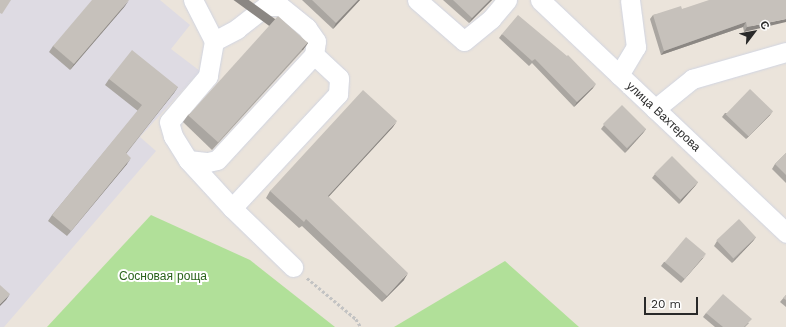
<!DOCTYPE html>
<meta charset="utf-8">
<style>
body{margin:0}
#map{position:relative;width:786px;height:327px;overflow:hidden;background:#ebe4db;font-family:"Work Sans",sans-serif}
div>[style]{position:absolute}
.industrial>*{inset:0;background:#dedbe3}
.green>*{inset:0;background:#b1e099}
.path>*{height:2.5px;margin-top:-1.25px;transform-origin:0;background:repeating-linear-gradient(90deg,#c3c3c3 0 3px,transparent 0 5px)}
.roads{filter:drop-shadow(0 0 1px #d0d4e1) drop-shadow(0 0 1px #d0d4e1)}
.minor>*{height:19px;margin:-9.5px;padding:0 9.5px;transform-origin:9.5px;border-radius:9.5px;background:#fff}
.wall>*{inset:0;background:#aaa6a1}
.shaded-wall>*{inset:0;background:#8b8783;transform-origin:0 0}
.building>*{inset:0;background:#c6c1bb;transform-origin:0 0}
span{translate:-50% -50%;white-space:nowrap;text-align:center;line-height:1.15;-webkit-text-stroke:4px #fff;paint-order:stroke}
.street-label{font-size:12px;color:#292929}
.park-label{font-size:12px;color:#2b631c}
.north{position:absolute;left:734px;top:12px;width:40px;height:40px;-webkit-text-stroke:3px #fff;paint-order:stroke;rotate:58deg;font-size:11px;font-weight:700;line-height:16px;text-align:center;color:#292929}
.north::after{content:'';display:block;margin:auto;width:14px;height:18px;background:#292929;clip-path:polygon(50% 0,100% 100%,50% 72%,0 100%)}
.scale{position:absolute;left:644px;top:297px;width:54px;height:18px;box-sizing:border-box;border:2px solid #292929;border-top:0;padding-left:5px;font-size:12px;line-height:14px;white-space:nowrap;color:#292929;-webkit-text-stroke:3px #fff;paint-order:stroke}
</style>
<div id="map">
<div class="industrial">
<i style="clip-path:polygon(0 0,160px 0,190px 25px,171px 49px,200px 71px,140px 137px,156px 151px,4px 327px,0 327px)"></i>
</div>
<div class="green">
<i style="clip-path:polygon(151px 215px,250px 260px,335px 327px,47px 327px)"></i>
<i style="clip-path:polygon(505px 261px,579px 327px,394px 327px)"></i>
</div>
<div class="path">
<i style="left:307px;top:278px;width:64px;rotate:39.9deg"></i>
<i style="left:356px;top:319px;width:9px;rotate:58deg"></i>
</div>
<div class="roads">
<div class="minor">
<i style="left:193px;top:0;width:46px;rotate:62.9deg"></i>
<i style="left:214px;top:41px;width:36px;rotate:100deg"></i>
<i style="left:208px;top:76px;width:60px;rotate:130.3deg"></i>
<i style="left:169px;top:122px;width:15px;rotate:74deg"></i>
<i style="left:173px;top:136px;width:28px;rotate:58deg"></i>
<i style="left:188px;top:160px;width:65px;rotate:47.5deg"></i>
<i style="left:232px;top:208px;width:85px;rotate:44deg"></i>
<i style="left:417px;top:0;width:62px;rotate:41.1deg"></i>
<i style="left:464px;top:41px;width:35px;rotate:-39deg"></i>
<i style="left:491px;top:19px;width:25px;rotate:-50deg"></i>
<i style="left:540px;top:0;width:339px;rotate:43.4deg"></i>
<i style="left:619px;top:75px;width:33px;rotate:-59deg"></i>
<i style="left:636px;top:47px;width:47px;rotate:-97.3deg"></i>
<i style="left:655px;top:109px;width:48px;rotate:-39deg"></i>
<i style="left:692px;top:79px;width:98px;rotate:-16deg"></i>
<i style="left:188px;top:160px;width:20px;rotate:6deg"></i>
<i style="left:208px;top:162px;width:9px;rotate:-13deg"></i>
<i style="left:217px;top:160px;width:143px;rotate:-47.3deg"></i>
<i style="left:314px;top:55px;width:14px;rotate:-82deg"></i>
<i style="left:316px;top:41px;width:16px;rotate:-125deg"></i>
<i style="left:307px;top:28px;width:35px;rotate:-141deg"></i>
<i style="left:280px;top:6px;width:14px;rotate:180deg"></i>
<i style="left:266px;top:6px;width:37px;rotate:142deg"></i>
<i style="left:237px;top:29px;width:26px;rotate:152deg"></i>
<i style="left:232px;top:208px;width:156px;rotate:-47.1deg"></i>
<i style="left:338px;top:94px;width:16px;rotate:-86deg"></i>
<i style="left:339px;top:78px;width:34px;rotate:-137deg"></i>
</div>
</div>
<div class="wall">
<i style="clip-path:polygon(302px 0,360px 0,333px 29px)"></i>
<i style="clip-path:polygon(443px 0,492px 0,469px 23px)"></i>
<i style="clip-path:polygon(786px 0,744px 32px,743px 27px,661px 55px,650px 19px,653px 15px,682px 9px)"></i>
<i style="clip-path:polygon(125px 6px,70px 70px,49px 52px,53px 46px)"></i>
<i style="clip-path:polygon(502px 34px,593px 88px,574px 107px,532px 63px,529px 66px,499px 38px)"></i>
<i style="clip-path:polygon(308px 43px,303px 50px,212px 150px,183px 122px,188px 115px)"></i>
<i style="clip-path:polygon(109px 79px,178px 87px,126px 154px,127px 164px,67px 236px,48px 221px,52px 215px,138px 111px,105px 85px)"></i>
<i style="clip-path:polygon(725px 113px,770px 115px,746px 139px,722px 117px)"></i>
<i style="clip-path:polygon(604px 125px,646px 129px,643px 133px,625px 153px,601px 129px)"></i>
<i style="clip-path:polygon(393px 127px,328px 197px,404px 280px,382px 302px,302px 226px,299px 228px,266px 198px,270px 191px)"></i>
<i style="clip-path:polygon(786px 153px,786px 183px,772px 169px,775px 164px)"></i>
<i style="clip-path:polygon(655px 174px,698px 182px,695px 186px,679px 204px,652px 178px)"></i>
<i style="clip-path:polygon(756px 237px,753px 241px,732px 263px,714px 246px,717px 241px)"></i>
<i style="clip-path:polygon(703px 258px,681px 283px,661px 266px,664px 262px)"></i>
<i style="clip-path:polygon(786px 295px,786px 307px,780px 302px)"></i>
<i style="clip-path:polygon(706px 313px,749px 323px,745px 327px,715px 327px,703px 317px)"></i>
</div>
<div class="shaded-wall">
<i style="clip-path:polygon(129px 0,125px 6px,70px 70px,74px 64px)"></i>
<i style="clip-path:polygon(358px 0,360px 0,333px 29px,336px 23px)"></i>
<i style="clip-path:polygon(490px 0,492px 0,469px 23px,472px 18px)"></i>
<i style="clip-path:polygon(786px 19px,786px 22px,744px 32px,747px 27px)"></i>
<i style="clip-path:polygon(746px 22px,743px 27px,661px 55px,664px 51px)"></i>
<i style="left:308px;top:43px;width:9px;height:135px;rotate:126deg"></i>
<i style="clip-path:polygon(596px 84px,593px 88px,574px 107px,577px 102px)"></i>
<i style="clip-path:polygon(178px 87px,174px 93px,121px 159px,126px 153px)"></i>
<i style="clip-path:polygon(773px 111px,770px 115px,746px 139px,749px 135px)"></i>
<i style="clip-path:polygon(397px 121px,393px 127px,323px 203px,328px 196px)"></i>
<i style="clip-path:polygon(646px 129px,643px 133px,625px 153px,628px 149px)"></i>
<i style="clip-path:polygon(131px 158px,127px 164px,67px 236px,71px 231px)"></i>
<i style="clip-path:polygon(698px 182px,695px 186px,679px 204px,682px 199px)"></i>
<i style="clip-path:polygon(756px 237px,753px 241px,732px 263px,735px 259px)"></i>
<i style="clip-path:polygon(706px 254px,703px 258px,681px 283px,684px 279px)"></i>
<i style="clip-path:polygon(408px 273px,404px 280px,382px 302px,387px 296px)"></i>
<i style="clip-path:polygon(10px 294px,6px 300px,0 306px,0 304px)"></i>
</div>
<div class="building">
<i style="clip-path:polygon(0 0,11px 0,2px 14px,0 13px)"></i>
<i style="clip-path:polygon(92px 0,129px 0,74px 64px,53px 46px)"></i>
<i style="clip-path:polygon(312px 0,358px 0,336px 23px)"></i>
<i style="clip-path:polygon(453px 0,490px 0,472px 18px)"></i>
<i style="clip-path:polygon(709px 0,786px 0,786px 19px,747px 27px,746px 22px,664px 51px,653px 15px,681px 6px,682px 9px)"></i>
<i style="clip-path:polygon(518px 15px,567px 56px,568px 55px,596px 84px,577px 102px,535px 59px,532px 61px,502px 34px)"></i>
<i style="left:278px;top:16px;width:40px;height:134px;rotate:42deg"></i>
<i style="clip-path:polygon(132px 50px,178px 87px,126px 153px,131px 158px,71px 231px,52px 215px,142px 105px,109px 79px)"></i>
<i style="left:750px;top:89px;width:32px;height:35px;rotate:44deg"></i>
<i style="clip-path:polygon(363px 90px,397px 121px,328px 196px,408px 273px,387px 296px,306px 219px,304px 222px,270px 191px)"></i>
<i style="left:622px;top:105px;width:34px;height:27px;rotate:45deg"></i>
<i style="clip-path:polygon(786px 153px,786px 175px,775px 164px)"></i>
<i style="left:672px;top:156px;width:37px;height:25px;rotate:45deg"></i>
<i style="left:739px;top:219px;width:25px;height:31px;rotate:47deg"></i>
<i style="left:686px;top:237px;width:26px;height:33px;rotate:40deg"></i>
<i style="clip-path:polygon(0 285px,10px 294px,0 304px)"></i>
<i style="clip-path:polygon(723px 294px,752px 319px,744px 327px,723px 327px,706px 313px)"></i>
<i style="clip-path:polygon(786px 295px,786px 300px,783px 298px)"></i>
</div>
<div class="street-label">
<span style="left:663px;top:117px;rotate:43deg">улица Вахтерова</span>
</div>
<div class="park-label">
<span style="left:163px;top:277px">Сосновая роща</span>
</div>
<div class="north">С</div>
<div class="scale">20 m</div>
</div>
